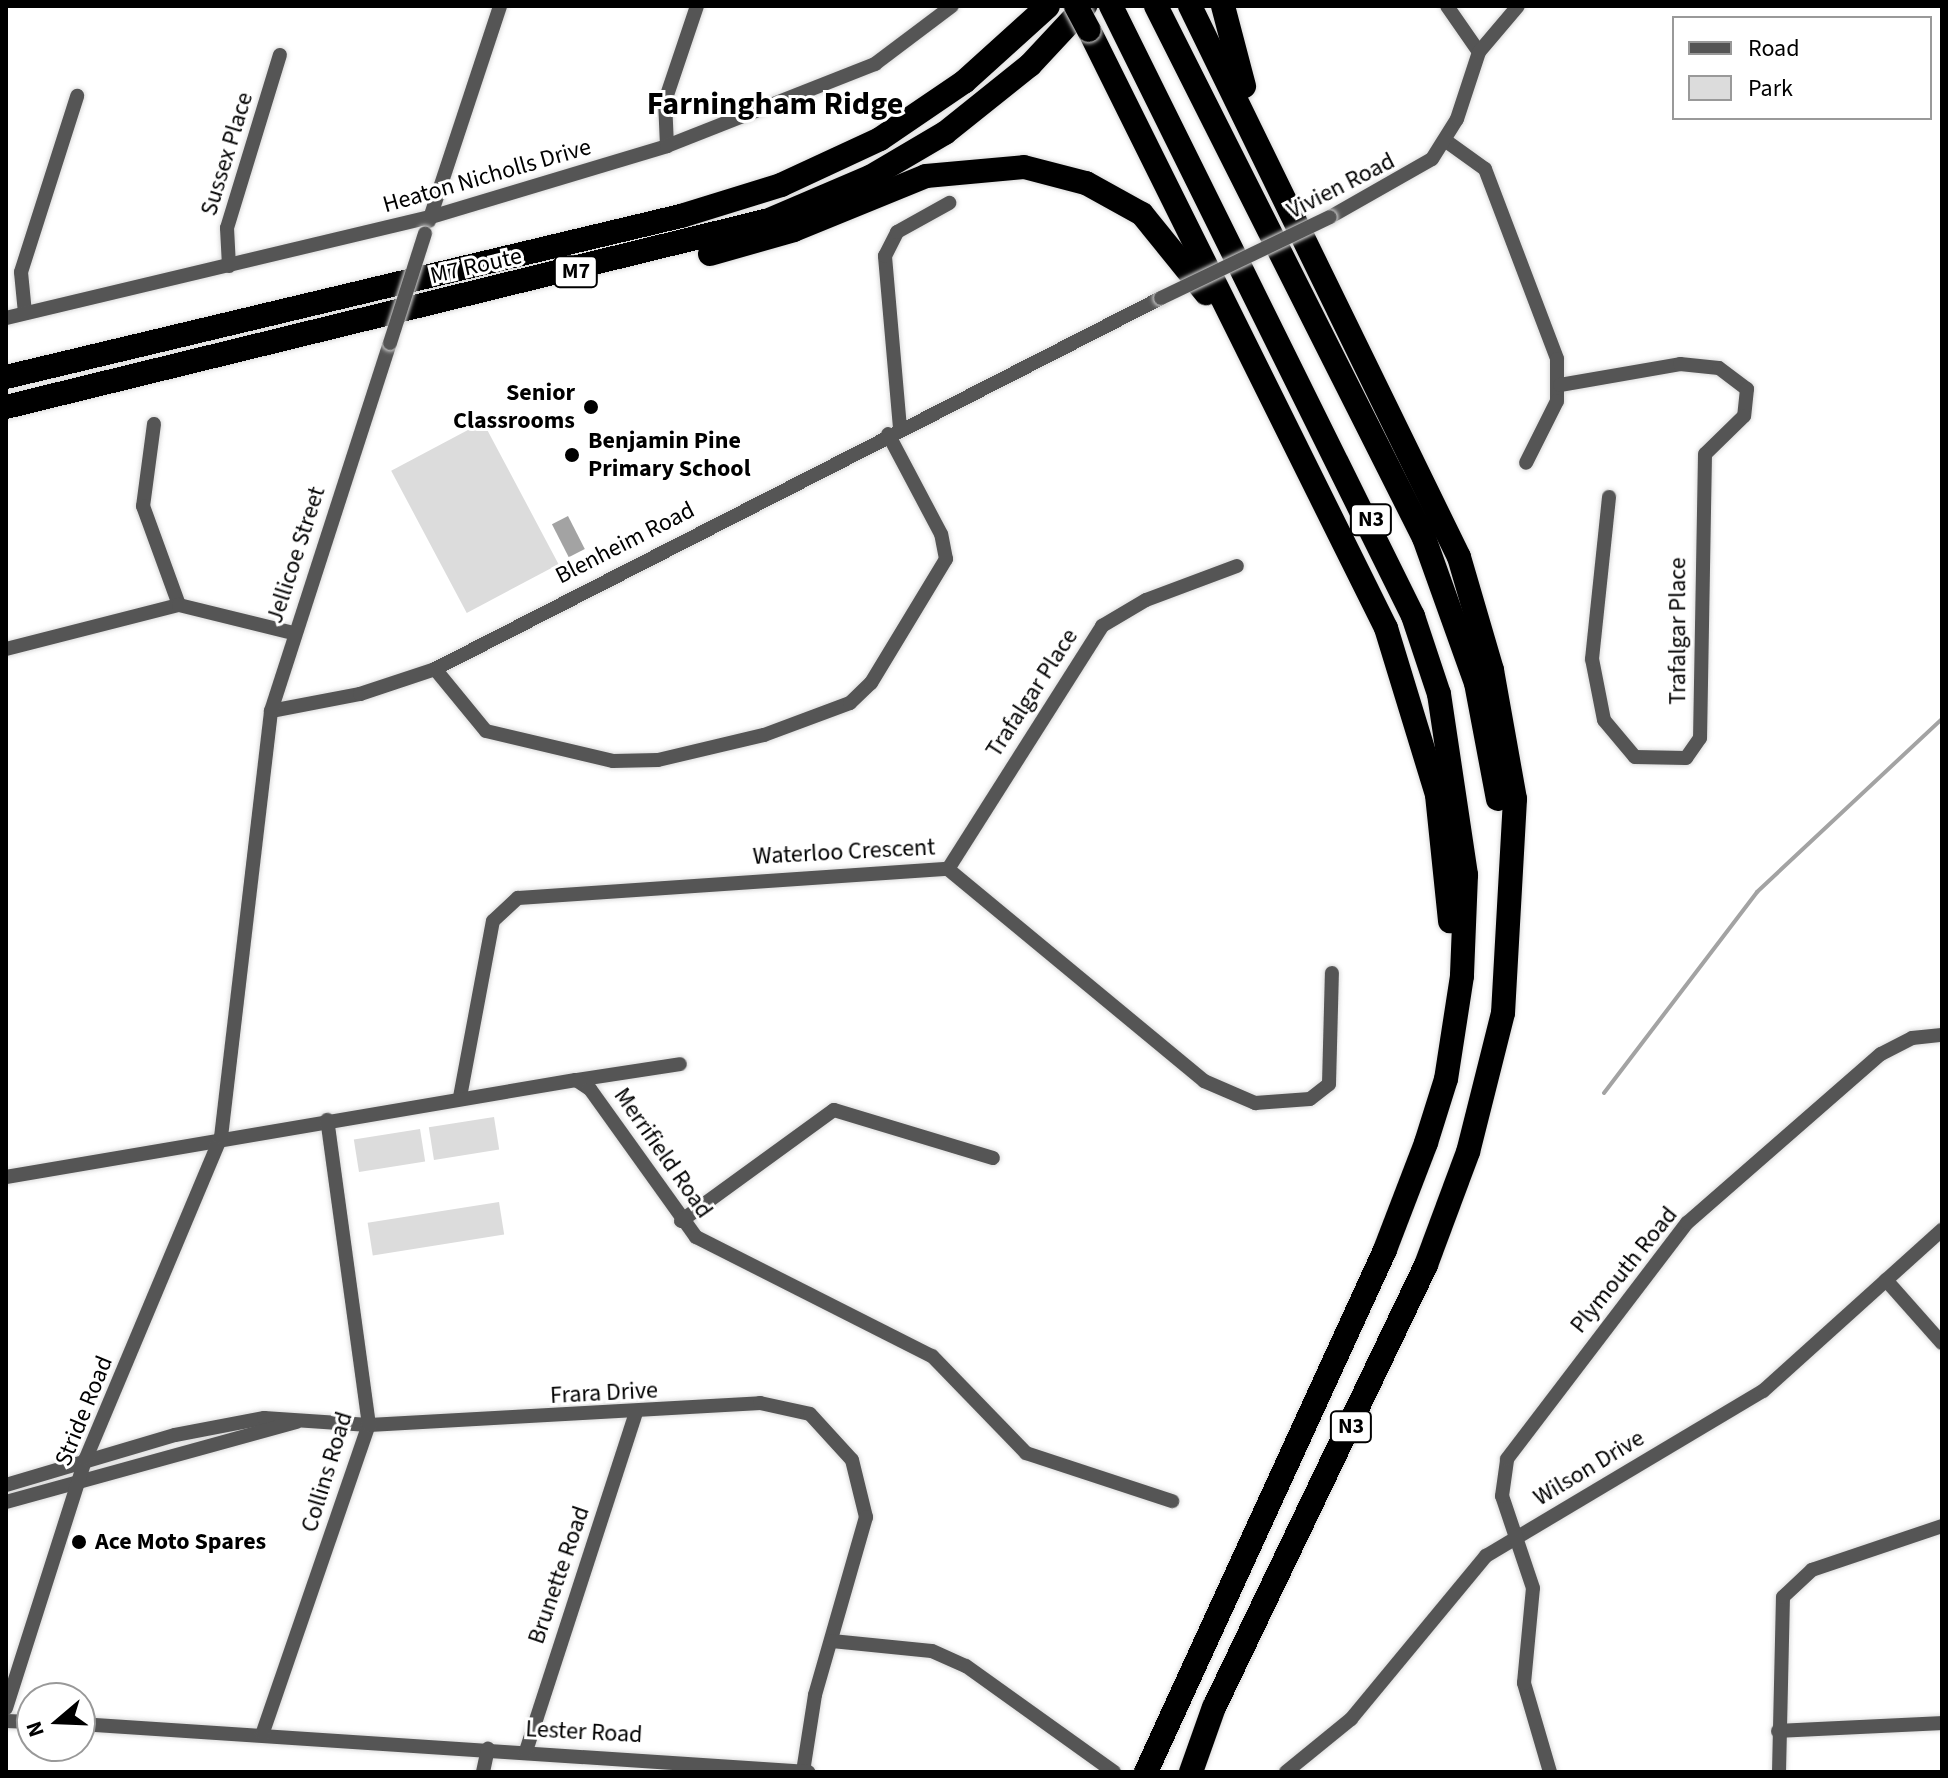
<!DOCTYPE html>
<style>
body{margin:0}
#map{position:relative;width:1948px;height:1778px;overflow:hidden;background:#fff;font-family:"Source Sans 3",sans-serif}
div>[style]{position:absolute}
.green>*{inset:0;background:#dcdcdc;transform-origin:0 0}
.water>*{inset:0;background:#a3a3a3;transform-origin:0 0}
.stream>*{height:4px;margin:-2px;padding:0 2px;transform-origin:2px;border-radius:2px;background:#a3a3a3}
.roads{filter:drop-shadow(0 0 2px #dbdbdb) drop-shadow(0 0 2px #dbdbdb)}
.street>*{height:14px;margin:-7px;padding:0 7px;transform-origin:7px;border-radius:7px;background:#555}
.highway>*{height:24px;margin:-12px;padding:0 12px;transform-origin:12px;border-radius:12px;background:#000}
.bridges{filter:drop-shadow(0 0 2px #dbdbdb) drop-shadow(0 0 2px #dbdbdb)}
.street-bridge>*{height:14px;margin:-7px;padding:0 7px;transform-origin:7px;border-radius:7px;background:#555}
.highway-bridge>*{height:24px;margin:-12px;padding:0 12px;transform-origin:12px;border-radius:12px;background:#000}
.dots>*{width:22px;height:22px;translate:-50% -50%;box-sizing:border-box;border:4px solid #fff;border-radius:50%}
span{translate:-50% -50%;white-space:nowrap;text-align:center;line-height:1.15;-webkit-text-stroke:6px #fff;paint-order:stroke}
.shield-label span{padding:2px 6px;background:#fff;border:2px solid;border-radius:6px;-webkit-text-stroke-width:0}
.shield-label{font-size:22px;color:#000;font-weight:700}
.street-label{font-size:24px;color:#000}
.poi-label{font-size:24px;color:#000;font-weight:700}
.right{translate:-100% -50%;text-align:right}
.left{translate:0 -50%;text-align:left}
.district-label{font-size:32px;color:#000;font-weight:700}
.frame{position:absolute;inset:0;border:8px solid #000;pointer-events:none}
.legend{position:absolute;left:1672px;top:16px;width:260px;height:104px;box-sizing:border-box;background:#fff;border:2px solid #999;margin:0;padding:10px 14px;list-style:none;font-size:24px;color:#000}
.legend li{display:flex;align-items:center;gap:16px;height:40px}
.legend b{width:40px;border:2px solid #999}
.north{position:absolute;left:16px;top:1682px;width:80px;height:80px;box-sizing:border-box;background:#fff;border:2px solid #999;border-radius:50%;rotate:251deg;font-size:22px;font-weight:700;line-height:32px;text-align:center;color:#000}
.north::after{content:'';display:block;margin:auto;width:28px;height:36px;background:#000;clip-path:polygon(50% 0,100% 100%,50% 72%,0 100%)}
</style>
<div id="map">
<div class="green">
<i style="left:483px;top:422px;width:161px;height:104px;rotate:62deg"></i>
<i style="left:494px;top:1117px;width:33px;height:66px;rotate:81deg"></i>
<i style="left:420px;top:1129px;width:33px;height:67px;rotate:81deg"></i>
<i style="left:499px;top:1202px;width:33px;height:133px;rotate:81deg"></i>
</div>
<div class="water">
<i style="left:568px;top:516px;width:37px;height:18px;rotate:63deg"></i>
</div>
<div class="stream">
<i style="left:1604px;top:1093px;width:253px;rotate:-52.7deg"></i>
<i style="left:1757px;top:892px;width:253px;rotate:-43.1deg"></i>
</div>
<div class="roads">
<div class="street">
<i style="left:1447px;top:6px;width:56px;rotate:55.2deg"></i>
<i style="left:1446px;top:141px;width:48px;rotate:35.7deg"></i>
<i style="left:1485px;top:169px;width:203px;rotate:69.2deg"></i>
<i style="left:1557px;top:359px;width:42px;rotate:90deg"></i>
<i style="left:1557px;top:401px;width:69px;rotate:116.6deg"></i>
<i style="left:667px;top:146px;width:45px;rotate:-92.5deg"></i>
<i style="left:665px;top:101px;width:100px;rotate:-71.4deg"></i>
<i style="left:1330px;top:217px;width:117px;rotate:-29.6deg"></i>
<i style="left:1432px;top:159px;width:47px;rotate:-58deg"></i>
<i style="left:1457px;top:119px;width:71px;rotate:-71.8deg"></i>
<i style="left:1479px;top:52px;width:60px;rotate:-49.7deg"></i>
<i style="left:429px;top:221px;width:226px;rotate:-71.7deg"></i>
<i style="left:229px;top:266px;width:38px;rotate:-93deg"></i>
<i style="left:227px;top:228px;width:181px;rotate:-73deg"></i>
<i style="left:25px;top:313px;width:41px;rotate:-95.6deg"></i>
<i style="left:21px;top:272px;width:185px;rotate:-72.3deg"></i>
<i style="left:6px;top:318px;width:437px;rotate:-13.4deg"></i>
<i style="left:431px;top:217px;width:246px;rotate:-16.7deg"></i>
<i style="left:667px;top:146px;width:224px;rotate:-21.5deg"></i>
<i style="left:875px;top:64px;width:96px;rotate:-37deg"></i>
<i style="left:1560px;top:385px;width:122px;rotate:-9.9deg"></i>
<i style="left:1680px;top:364px;width:39px;rotate:6deg"></i>
<i style="left:1719px;top:368px;width:35px;rotate:37deg"></i>
<i style="left:1747px;top:389px;width:27px;rotate:96deg"></i>
<i style="left:1744px;top:416px;width:54px;rotate:135.7deg"></i>
<i style="left:1705px;top:454px;width:284px;rotate:91deg"></i>
<i style="left:1700px;top:738px;width:24px;rotate:125deg"></i>
<i style="left:1686px;top:758px;width:51px;rotate:-178.9deg"></i>
<i style="left:1635px;top:757px;width:48px;rotate:-130deg"></i>
<i style="left:1604px;top:720px;width:62px;rotate:-101.1deg"></i>
<i style="left:1592px;top:659px;width:163px;rotate:-84deg"></i>
<i style="left:154px;top:424px;width:83px;rotate:97.6deg"></i>
<i style="left:143px;top:506px;width:105px;rotate:70deg"></i>
<i style="left:900px;top:428px;width:173px;rotate:-95deg"></i>
<i style="left:885px;top:256px;width:27px;rotate:-63deg"></i>
<i style="left:897px;top:232px;width:60px;rotate:-29.1deg"></i>
<i style="left:6px;top:649px;width:179px;rotate:-14.3deg"></i>
<i style="left:179px;top:605px;width:117px;rotate:13.8deg"></i>
<i style="left:435px;top:669px;width:80px;rotate:50.6deg"></i>
<i style="left:486px;top:731px;width:130px;rotate:13.3deg"></i>
<i style="left:613px;top:761px;width:45px;rotate:-1.3deg"></i>
<i style="left:658px;top:760px;width:109px;rotate:-13.3deg"></i>
<i style="left:764px;top:735px;width:92px;rotate:-20.4deg"></i>
<i style="left:850px;top:703px;width:29px;rotate:-44deg"></i>
<i style="left:871px;top:683px;width:145px;rotate:-58.8deg"></i>
<i style="left:946px;top:559px;width:25px;rotate:-101deg"></i>
<i style="left:941px;top:534px;width:113px;rotate:-117.9deg"></i>
<i style="left:271px;top:711px;width:91px;rotate:-10.8deg"></i>
<i style="left:360px;top:694px;width:79px;rotate:-18.4deg"></i>
<i style="left:435px;top:669px;width:815px;rotate:-27.07deg"></i>
<i style="left:948px;top:869px;width:288px;rotate:-57.6deg"></i>
<i style="left:1102px;top:626px;width:51px;rotate:-30.6deg"></i>
<i style="left:1146px;top:600px;width:97px;rotate:-20.5deg"></i>
<i style="left:576px;top:1080px;width:105px;rotate:-8.7deg"></i>
<i style="left:460px;top:1097px;width:179px;rotate:-79.4deg"></i>
<i style="left:493px;top:921px;width:34px;rotate:-43deg"></i>
<i style="left:518px;top:898px;width:431px;rotate:-3.9deg"></i>
<i style="left:948px;top:869px;width:332px;rotate:39.6deg"></i>
<i style="left:1204px;top:1081px;width:56px;rotate:23.3deg"></i>
<i style="left:1255px;top:1103px;width:55px;rotate:-4.2deg"></i>
<i style="left:1310px;top:1099px;width:24px;rotate:-38deg"></i>
<i style="left:1329px;top:1084px;width:111px;rotate:-88.5deg"></i>
<i style="left:6px;top:1177px;width:578px;rotate:-9.66deg"></i>
<i style="left:576px;top:1080px;width:17px;rotate:33deg"></i>
<i style="left:590px;top:1089px;width:182px;rotate:54.4deg"></i>
<i style="left:696px;top:1237px;width:264px;rotate:26.8deg"></i>
<i style="left:932px;top:1356px;width:135px;rotate:45.9deg"></i>
<i style="left:1026px;top:1453px;width:154px;rotate:18.2deg"></i>
<i style="left:681px;top:1221px;width:189px;rotate:-36deg"></i>
<i style="left:834px;top:1110px;width:166px;rotate:16.8deg"></i>
<i style="left:1886px;top:1280px;width:84px;rotate:48.4deg"></i>
<i style="left:6px;top:1485px;width:176px;rotate:-16.5deg"></i>
<i style="left:175px;top:1435px;width:91px;rotate:-10.8deg"></i>
<i style="left:264px;top:1418px;width:105px;rotate:3.8deg"></i>
<i style="left:369px;top:1425px;width:392px;rotate:-3.2deg"></i>
<i style="left:760px;top:1403px;width:51px;rotate:12.4deg"></i>
<i style="left:810px;top:1414px;width:62px;rotate:47.6deg"></i>
<i style="left:852px;top:1460px;width:59px;rotate:76.2deg"></i>
<i style="left:866px;top:1517px;width:185px;rotate:106deg"></i>
<i style="left:815px;top:1695px;width:78px;rotate:98.9deg"></i>
<i style="left:6px;top:1502px;width:301px;rotate:-15.4deg"></i>
<i style="left:832px;top:1641px;width:100px;rotate:5.7deg"></i>
<i style="left:932px;top:1651px;width:37px;rotate:24deg"></i>
<i style="left:966px;top:1666px;width:182px;rotate:35.6deg"></i>
<i style="left:6px;top:1708px;width:262px;rotate:-72.3deg"></i>
<i style="left:86px;top:1458px;width:348px;rotate:-67.2deg"></i>
<i style="left:221px;top:1137px;width:429px;rotate:-83.3deg"></i>
<i style="left:271px;top:711px;width:387px;rotate:-72.1deg"></i>
<i style="left:6px;top:1721px;width:26px;rotate:2deg"></i>
<i style="left:80px;top:1724px;width:730px;rotate:3.77deg"></i>
<i style="left:1778px;top:1731px;width:164px;rotate:-2.8deg"></i>
<i style="left:263px;top:1732px;width:325px;rotate:-71deg"></i>
<i style="left:369px;top:1425px;width:308px;rotate:-97.8deg"></i>
<i style="left:526px;top:1751px;width:355px;rotate:-72deg"></i>
<i style="left:483px;top:1772px;width:24px;rotate:-78deg"></i>
<i style="left:1286px;top:1772px;width:84px;rotate:-39.2deg"></i>
<i style="left:1351px;top:1719px;width:212px;rotate:-50.4deg"></i>
<i style="left:1486px;top:1556px;width:322px;rotate:-30.8deg"></i>
<i style="left:1763px;top:1391px;width:241px;rotate:-42deg"></i>
<i style="left:1550px;top:1772px;width:93px;rotate:-106.3deg"></i>
<i style="left:1524px;top:1683px;width:95px;rotate:-84.6deg"></i>
<i style="left:1533px;top:1588px;width:97px;rotate:-108.6deg"></i>
<i style="left:1502px;top:1496px;width:37px;rotate:-82deg"></i>
<i style="left:1507px;top:1459px;width:297px;rotate:-52.7deg"></i>
<i style="left:1687px;top:1223px;width:257px;rotate:-41.1deg"></i>
<i style="left:1881px;top:1054px;width:35px;rotate:-27deg"></i>
<i style="left:1912px;top:1038px;width:30px;rotate:-6deg"></i>
<i style="left:1779px;top:1772px;width:175px;rotate:-88.7deg"></i>
<i style="left:1783px;top:1597px;width:40px;rotate:-43deg"></i>
<i style="left:1812px;top:1570px;width:137px;rotate:-18.7deg"></i>
</div>
<div class="highway">
<i style="left:1111px;top:6px;width:681px;rotate:63.66deg"></i>
<i style="left:1413px;top:616px;width:82px;rotate:71.6deg"></i>
<i style="left:1439px;top:694px;width:183px;rotate:81.5deg"></i>
<i style="left:1466px;top:875px;width:101px;rotate:92.3deg"></i>
<i style="left:1462px;top:976px;width:104px;rotate:98.8deg"></i>
<i style="left:1446px;top:1079px;width:67px;rotate:107.4deg"></i>
<i style="left:1426px;top:1143px;width:115px;rotate:111deg"></i>
<i style="left:1385px;top:1250px;width:574px;rotate:114.6deg"></i>
<i style="left:1156px;top:6px;width:596px;rotate:63.26deg"></i>
<i style="left:1424px;top:538px;width:154px;rotate:70.3deg"></i>
<i style="left:1476px;top:683px;width:118px;rotate:79.3deg"></i>
<i style="left:1190px;top:6px;width:613px;rotate:63.98deg"></i>
<i style="left:1459px;top:557px;width:118px;rotate:73.7deg"></i>
<i style="left:1492px;top:670px;width:131px;rotate:79.9deg"></i>
<i style="left:1515px;top:799px;width:214px;rotate:93.2deg"></i>
<i style="left:1503px;top:1013px;width:143px;rotate:104.1deg"></i>
<i style="left:1468px;top:1152px;width:121px;rotate:110.4deg"></i>
<i style="left:1426px;top:1265px;width:490px;rotate:115.6deg"></i>
<i style="left:1214px;top:1707px;width:69px;rotate:109.5deg"></i>
<i style="left:1223px;top:6px;width:83px;rotate:75.3deg"></i>
<i style="left:1089px;top:30px;width:668px;rotate:63.59deg"></i>
<i style="left:1386px;top:628px;width:175px;rotate:73deg"></i>
<i style="left:1437px;top:795px;width:127px;rotate:84.1deg"></i>
<i style="left:710px;top:254px;width:87px;rotate:-15.9deg"></i>
<i style="left:794px;top:230px;width:143px;rotate:-22.2deg"></i>
<i style="left:926px;top:176px;width:98px;rotate:-5.2deg"></i>
<i style="left:1024px;top:167px;width:64px;rotate:14.5deg"></i>
<i style="left:1086px;top:183px;width:64px;rotate:29deg"></i>
<i style="left:1142px;top:214px;width:102px;rotate:51deg"></i>
<i style="left:6px;top:377px;width:694px;rotate:-13.42deg"></i>
<i style="left:681px;top:216px;width:105px;rotate:-17.2deg"></i>
<i style="left:781px;top:185px;width:109px;rotate:-24.9deg"></i>
<i style="left:880px;top:139px;width:102px;rotate:-34.2deg"></i>
<i style="left:964px;top:82px;width:113px;rotate:-42.1deg"></i>
<i style="left:6px;top:407px;width:786px;rotate:-13.77deg"></i>
<i style="left:769px;top:220px;width:110px;rotate:-23.1deg"></i>
<i style="left:870px;top:177px;width:87px;rotate:-30.4deg"></i>
<i style="left:945px;top:133px;width:109px;rotate:-38.7deg"></i>
<i style="left:1030px;top:65px;width:81px;rotate:-47deg"></i>
</div>
</div>
<div class="bridges">
<div class="street-bridge">
<i style="left:1161px;top:298px;width:187px;rotate:-25.6deg"></i>
<i style="left:390px;top:343px;width:115px;rotate:-72.3deg"></i>
</div>
<div class="highway-bridge">
<i style="left:1076px;top:6px;width:27px;rotate:62deg"></i>
</div>
</div>
<div class="dots">
<i style="left:591px;top:407px;background:#000"></i>
<i style="left:572px;top:455px;background:#000"></i>
<i style="left:79px;top:1542px;background:#000"></i>
</div>
<div class="shield-label">
<span style="left:576px;top:272px">M7</span>
<span style="left:1371px;top:520px">N3</span>
<span style="left:1351px;top:1427px">N3</span>
</div>
<div class="street-label">
<span style="left:227px;top:154px;rotate:-73deg">Sussex Place</span>
<span style="left:487px;top:176px;rotate:-16deg">Heaton Nicholls Drive</span>
<span style="left:1341px;top:186px;rotate:-27deg">Vivien Road</span>
<span style="left:476px;top:266px;rotate:-13deg">M7 Route</span>
<span style="left:625px;top:543px;rotate:-27deg">Blenheim Road</span>
<span style="left:296px;top:555px;rotate:-72deg">Jellicoe Street</span>
<span style="left:1678px;top:631px;rotate:-90deg">Trafalgar Place</span>
<span style="left:1032px;top:693px;rotate:-57deg">Trafalgar Place</span>
<span style="left:844px;top:852px;rotate:-3deg">Waterloo Crescent</span>
<span style="left:663px;top:1153px;rotate:55deg">Merrifield Road</span>
<span style="left:1624px;top:1270px;rotate:-51deg">Plymouth Road</span>
<span style="left:604px;top:1393px;rotate:-3deg">Frara Drive</span>
<span style="left:84px;top:1411px;rotate:-68deg">Stride Road</span>
<span style="left:1589px;top:1468px;rotate:-31deg">Wilson Drive</span>
<span style="left:327px;top:1472px;rotate:-73deg">Collins Road</span>
<span style="left:559px;top:1575px;rotate:-71deg">Brunette Road</span>
<span style="left:584px;top:1732px;rotate:3deg">Lester Road</span>
</div>
<div class="poi-label">
<span class="right" style="left:575px;top:407px">Senior<br>Classrooms</span>
<span class="left" style="left:588px;top:455px">Benjamin Pine<br>Primary School</span>
<span class="left" style="left:95px;top:1542px">Ace Moto Spares</span>
</div>
<div class="district-label">
<span style="left:775px;top:104px">Farningham Ridge</span>
</div>
<div class="frame"></div>
<ul class="legend">
<li><b style="height:10px;background:#555"></b>Road</li>
<li><b style="height:22px;background:#dcdcdc"></b>Park</li>
</ul>
<div class="north">N</div>
</div>
